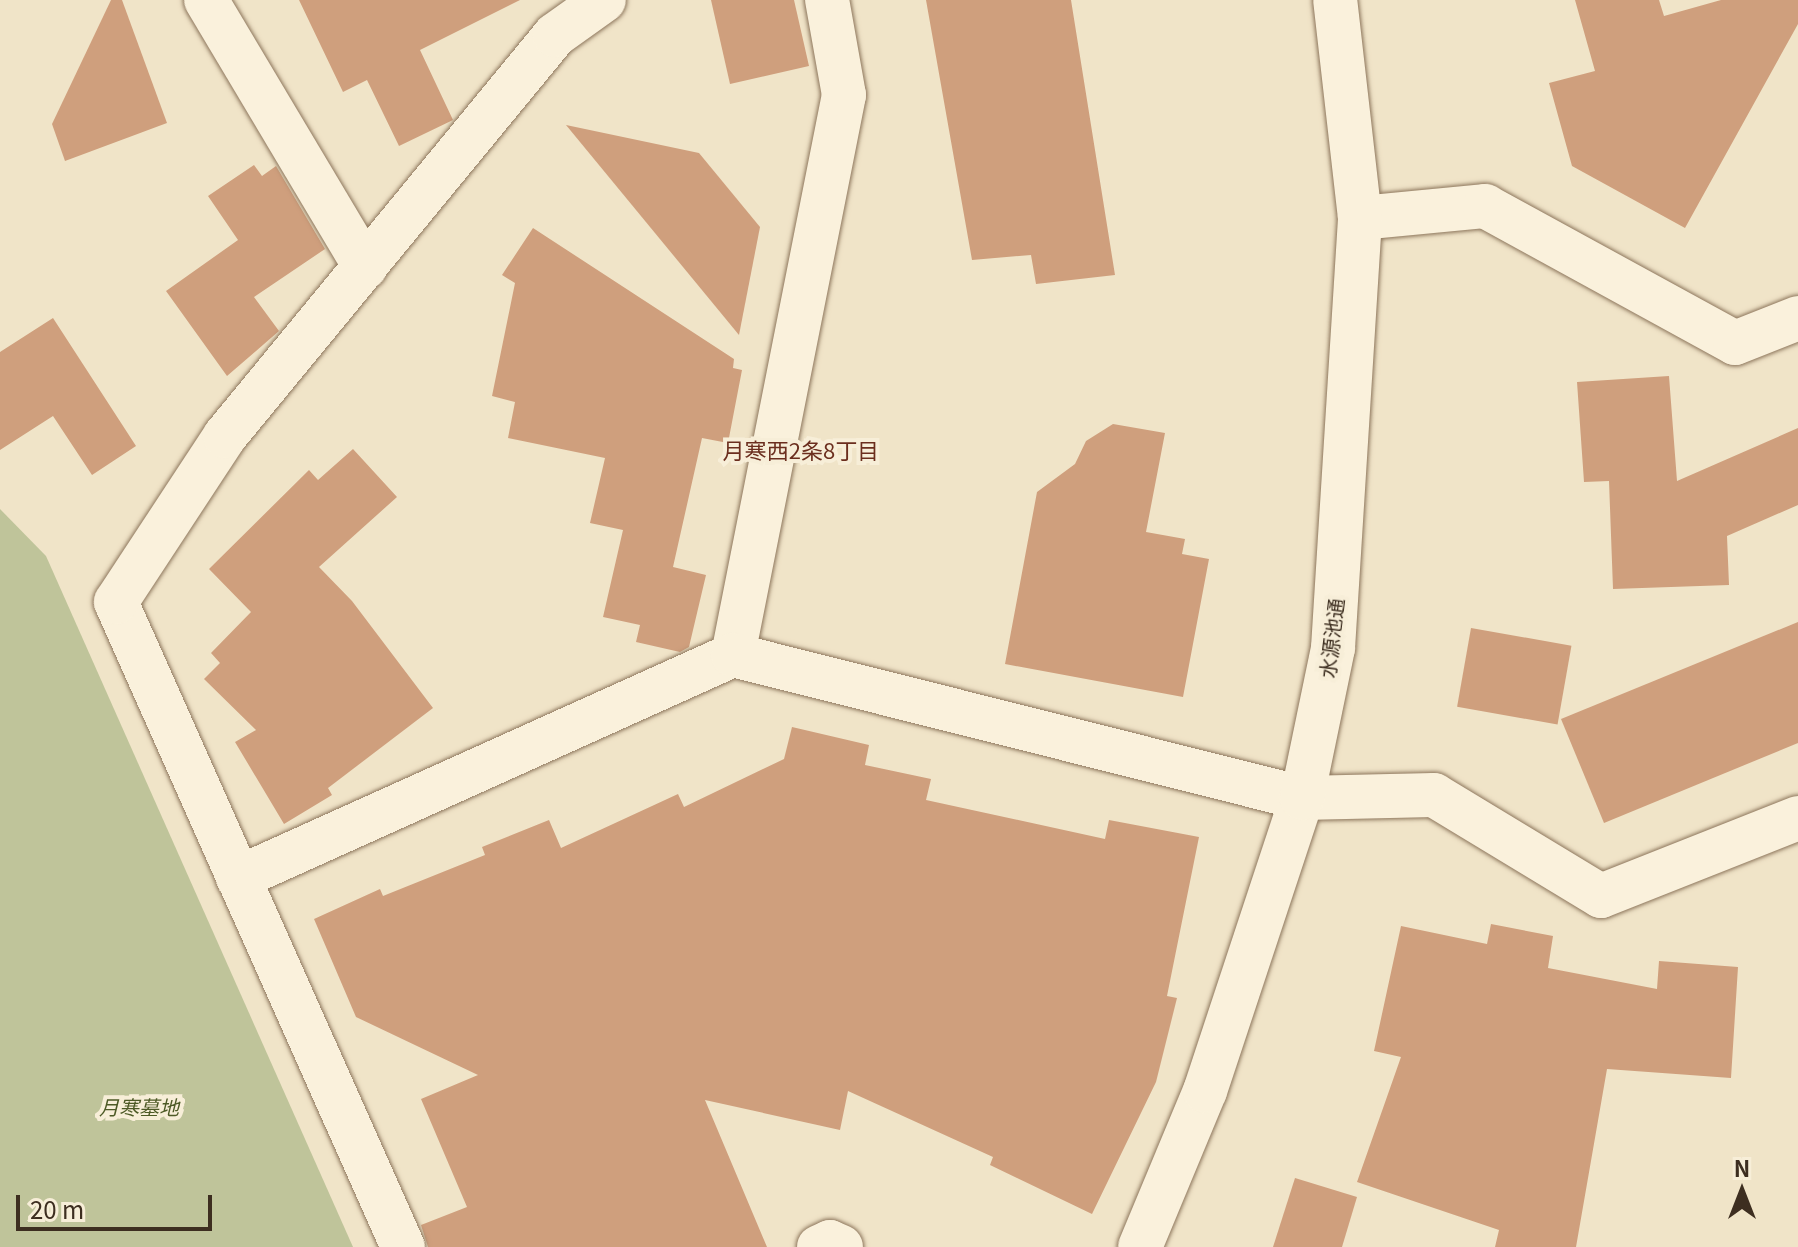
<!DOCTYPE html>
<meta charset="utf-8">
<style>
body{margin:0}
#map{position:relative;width:1798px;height:1247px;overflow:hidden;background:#f0e4c8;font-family:Georgia,"Noto Sans JP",serif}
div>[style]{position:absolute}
.cemetery>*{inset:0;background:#bfc49a}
.building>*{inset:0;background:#cf9f7d;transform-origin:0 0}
.roads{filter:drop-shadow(0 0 2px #8d765c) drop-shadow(0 0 2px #8d765c)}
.minor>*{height:44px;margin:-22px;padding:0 22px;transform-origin:22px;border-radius:22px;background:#faf1dc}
.tertiary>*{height:44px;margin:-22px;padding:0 22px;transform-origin:22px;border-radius:22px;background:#faf1dc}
span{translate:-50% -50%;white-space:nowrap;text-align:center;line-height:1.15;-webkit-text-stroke:8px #f7eed8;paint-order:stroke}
.street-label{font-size:20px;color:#3d2e20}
.park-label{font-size:20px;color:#4d5a26;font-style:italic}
.neighbourhood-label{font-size:22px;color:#6b2e1e}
.north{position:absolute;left:1702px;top:1151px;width:80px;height:80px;-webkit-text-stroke:6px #f7eed8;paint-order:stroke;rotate:0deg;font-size:22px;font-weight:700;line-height:32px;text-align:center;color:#3d2e20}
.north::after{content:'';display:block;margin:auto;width:28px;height:36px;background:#3d2e20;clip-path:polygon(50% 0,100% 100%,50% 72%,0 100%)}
.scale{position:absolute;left:16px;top:1195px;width:196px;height:36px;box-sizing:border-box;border:4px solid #3d2e20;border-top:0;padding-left:10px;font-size:24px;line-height:28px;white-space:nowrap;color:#3d2e20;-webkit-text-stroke:6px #f7eed8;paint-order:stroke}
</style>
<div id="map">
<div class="cemetery">
<i style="clip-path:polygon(0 509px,46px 556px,353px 1247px,0 1247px)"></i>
</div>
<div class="building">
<i style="clip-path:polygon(111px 0,122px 0,167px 123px,65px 161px,52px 124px)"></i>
<i style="clip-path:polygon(299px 0,520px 0,420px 50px,453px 120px,399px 146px,367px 80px,343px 92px)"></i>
<i style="clip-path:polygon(711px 0,794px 0,809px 66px,730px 84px)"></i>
<i style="clip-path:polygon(926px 0,1071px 0,1115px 275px,1036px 284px,1031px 255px,972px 260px)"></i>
<i style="clip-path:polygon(1575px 0,1659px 0,1664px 16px,1721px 0,1798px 0,1798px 24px,1685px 228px,1572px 166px,1549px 83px,1595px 71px)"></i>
<i style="clip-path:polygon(566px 125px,699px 153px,760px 227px,739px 335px)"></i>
<i style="clip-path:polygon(254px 165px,262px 176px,276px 166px,325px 249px,254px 297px,279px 331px,227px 376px,166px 291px,238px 240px,208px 196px)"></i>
<i style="clip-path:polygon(533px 228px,734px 359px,733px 368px,742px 370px,728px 443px,702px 438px,673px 567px,706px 575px,689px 647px,680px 652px,636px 642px,640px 625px,603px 617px,623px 530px,590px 523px,605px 458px,508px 438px,515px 402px,492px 396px,515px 283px,502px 275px)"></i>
<i style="clip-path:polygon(53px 318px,136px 446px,92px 475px,53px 416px,0 450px,0 352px)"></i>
<i style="clip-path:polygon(1669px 376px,1677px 481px,1798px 428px,1798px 505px,1727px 536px,1729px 585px,1613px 589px,1609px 481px,1584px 482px,1577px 382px)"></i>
<i style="clip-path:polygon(1113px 424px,1165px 433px,1146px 532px,1185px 539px,1182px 554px,1209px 559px,1183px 697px,1005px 664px,1037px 492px,1075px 464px,1086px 441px)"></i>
<i style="clip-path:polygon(353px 449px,397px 497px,319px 567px,352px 601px,433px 708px,328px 788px,332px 795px,284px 824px,235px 742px,256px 730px,204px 679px,220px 663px,211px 653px,251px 612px,209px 569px,309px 470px,318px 480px)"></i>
<i style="clip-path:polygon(1798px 622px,1798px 743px,1604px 823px,1561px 719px)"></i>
<i style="left:1471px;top:628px;width:102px;height:80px;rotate:10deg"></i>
<i style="clip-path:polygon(792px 727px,869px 745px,865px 765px,931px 779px,926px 800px,1105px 839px,1109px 820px,1199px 837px,1167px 996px,1177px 998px,1156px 1082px,1092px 1214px,990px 1165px,993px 1157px,848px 1091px,840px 1130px,705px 1100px,767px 1247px,428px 1247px,421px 1225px,467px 1207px,421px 1099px,478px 1075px,356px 1017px,314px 919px,380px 889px,383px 896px,485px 855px,482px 847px,549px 820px,561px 848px,678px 794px,684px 807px,784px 759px)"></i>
<i style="clip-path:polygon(1491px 924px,1553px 936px,1548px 968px,1657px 989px,1659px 961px,1738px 967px,1731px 1078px,1607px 1069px,1576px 1247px,1495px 1247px,1499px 1230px,1357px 1182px,1401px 1057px,1374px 1051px,1401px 926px,1487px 944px)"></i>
<i style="clip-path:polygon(1295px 1178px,1357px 1197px,1342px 1247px,1273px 1247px)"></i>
</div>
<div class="roads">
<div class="minor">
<i style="left:206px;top:0;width:311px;rotate:59.2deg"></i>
<i style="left:1360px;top:218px;width:126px;rotate:-5.5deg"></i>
<i style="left:1485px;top:206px;width:285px;rotate:28.7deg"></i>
<i style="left:1735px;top:343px;width:68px;rotate:-21.6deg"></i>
<i style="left:733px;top:655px;width:571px;rotate:-78.79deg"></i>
<i style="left:844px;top:95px;width:97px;rotate:-100.1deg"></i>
<i style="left:238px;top:878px;width:543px;rotate:-24.25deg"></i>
<i style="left:733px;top:655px;width:587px;rotate:14.11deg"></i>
<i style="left:1302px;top:798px;width:132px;rotate:-1.3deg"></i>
<i style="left:1434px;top:795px;width:195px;rotate:31.2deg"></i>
<i style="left:1601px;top:896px;width:212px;rotate:-21.6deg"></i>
<i style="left:403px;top:1247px;width:706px;rotate:-113.99deg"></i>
<i style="left:116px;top:602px;width:199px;rotate:-56.7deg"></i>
<i style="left:225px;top:436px;width:519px;rotate:-50.55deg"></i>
<i style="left:555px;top:35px;width:60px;rotate:-35.5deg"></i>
<i style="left:819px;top:1247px;width:12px;rotate:-24deg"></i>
<i style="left:830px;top:1242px;width:12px;rotate:24deg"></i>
</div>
<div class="tertiary">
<i style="left:1140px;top:1247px;width:169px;rotate:-67.4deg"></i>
<i style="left:1205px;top:1091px;width:309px;rotate:-71.7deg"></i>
<i style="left:1302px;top:798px;width:153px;rotate:-78.3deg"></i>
<i style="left:1333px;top:648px;width:431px;rotate:-86.4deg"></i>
<i style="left:1360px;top:218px;width:219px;rotate:-96.5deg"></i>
</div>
</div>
<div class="street-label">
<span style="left:1331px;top:638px;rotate:-83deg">水源池通</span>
</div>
<div class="park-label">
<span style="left:139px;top:1106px">月寒墓地</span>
</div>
<div class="neighbourhood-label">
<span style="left:801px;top:450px">月寒西2条8丁目</span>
</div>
<div class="north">N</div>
<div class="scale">20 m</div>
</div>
